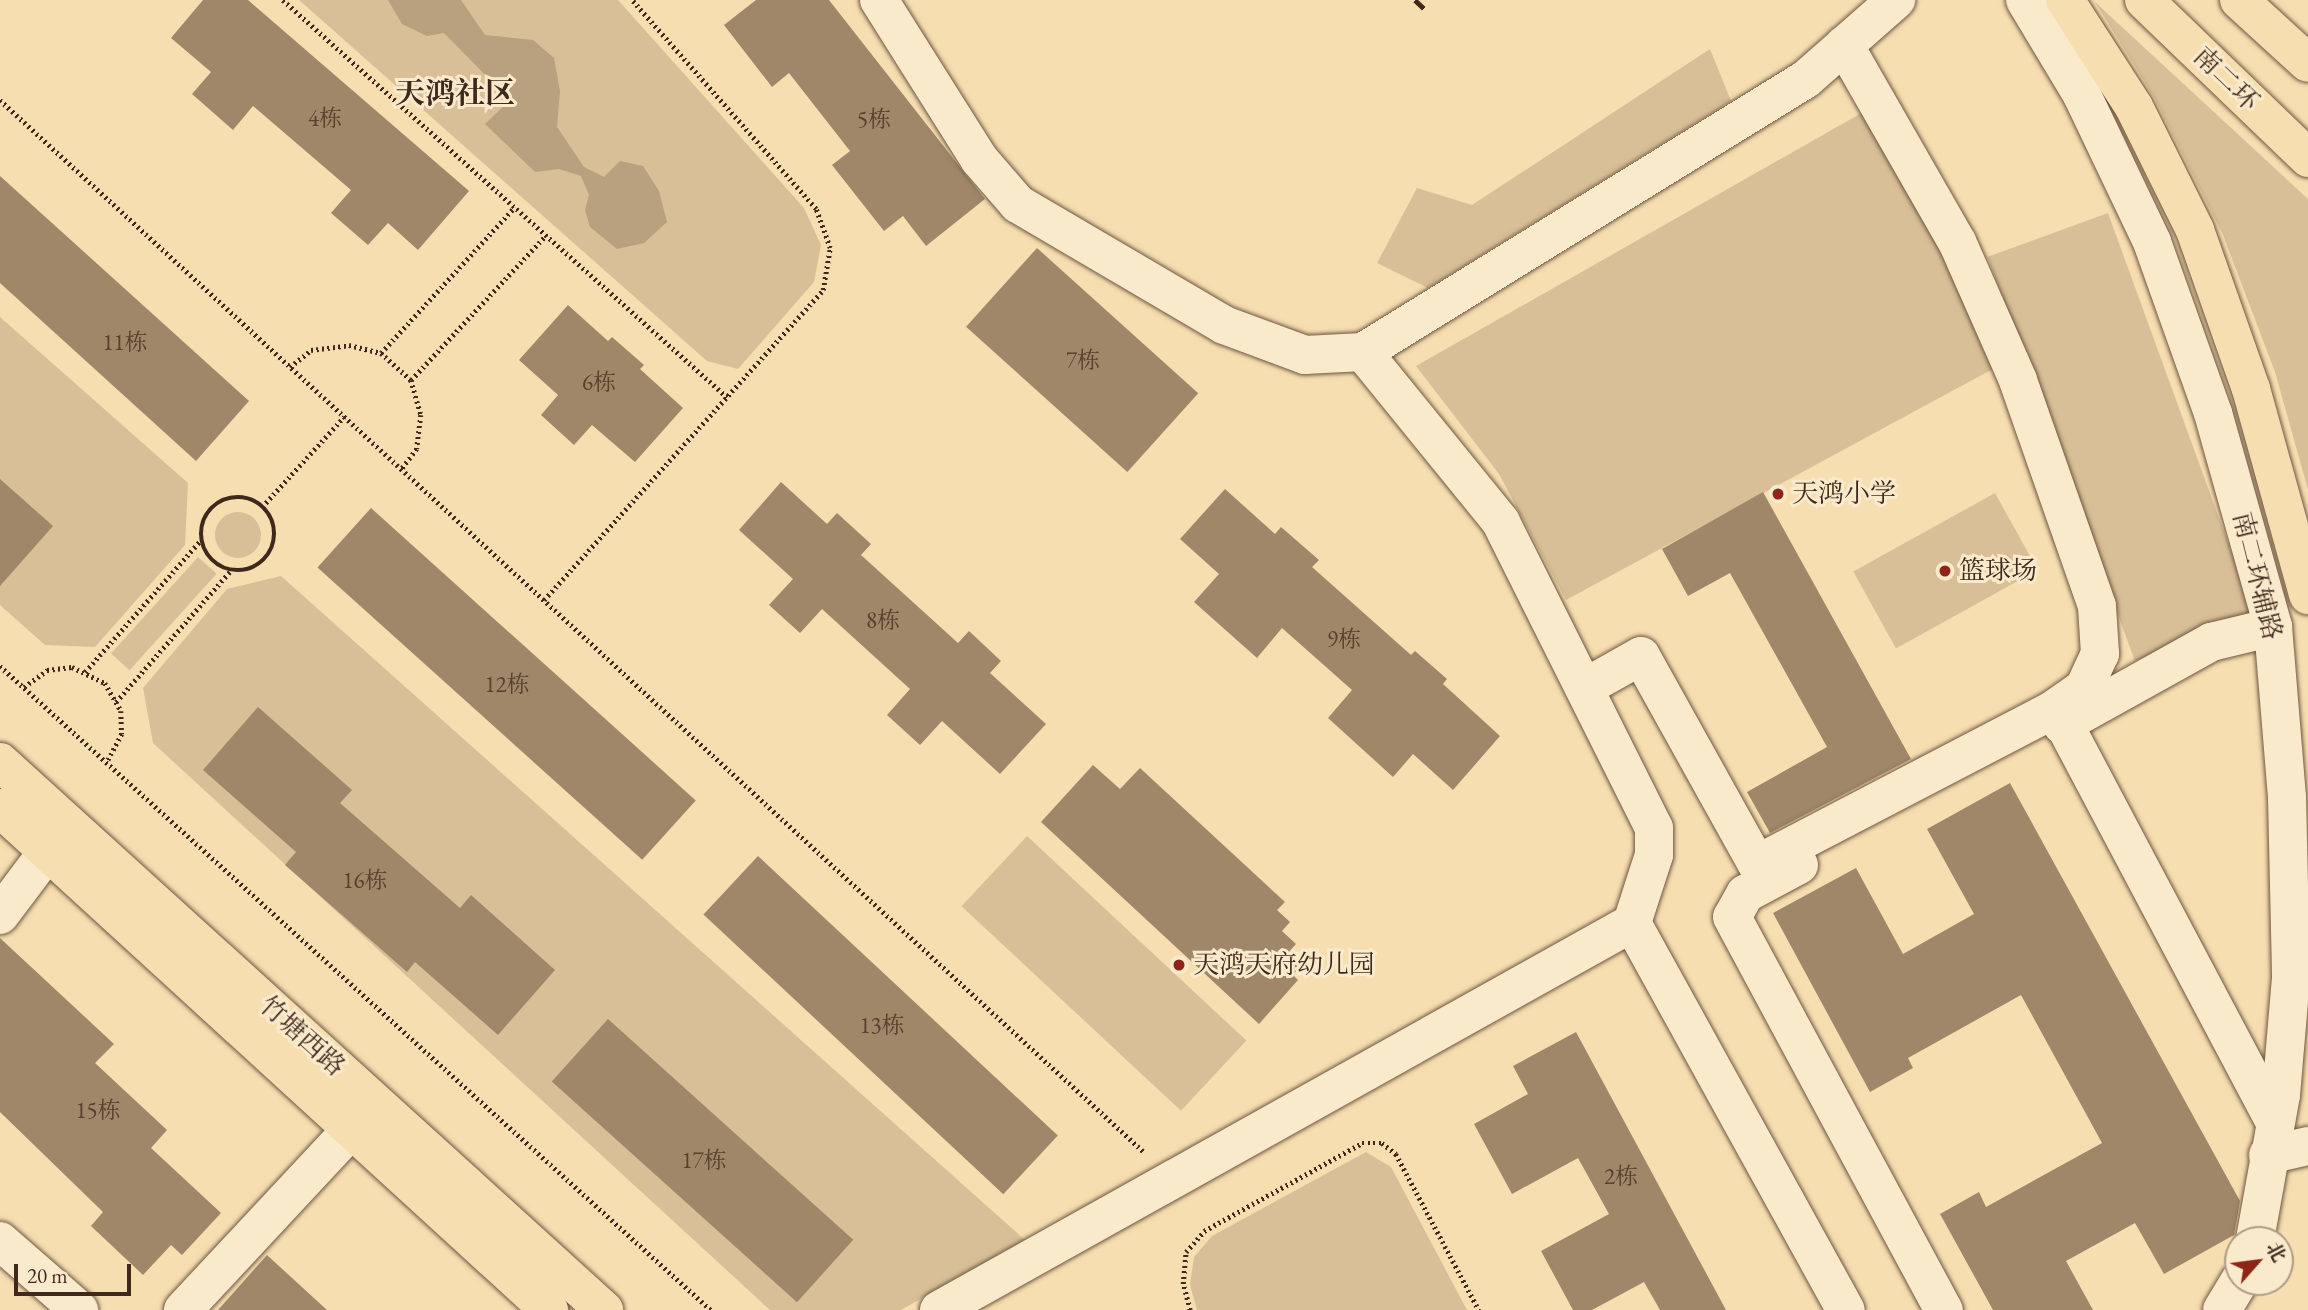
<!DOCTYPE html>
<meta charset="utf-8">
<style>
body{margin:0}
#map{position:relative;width:2308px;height:1310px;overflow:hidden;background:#f7deb0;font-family:"EB Garamond","Noto Serif SC",serif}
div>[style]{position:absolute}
.green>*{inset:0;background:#d8bf97;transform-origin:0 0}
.round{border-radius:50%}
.water>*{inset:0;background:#b9a07e}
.building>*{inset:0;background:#a08769;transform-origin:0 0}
.path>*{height:4.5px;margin-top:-2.25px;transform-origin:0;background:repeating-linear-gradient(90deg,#41281c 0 2px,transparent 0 5.5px)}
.path>.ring{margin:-2.25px;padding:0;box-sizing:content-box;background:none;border:4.5px solid #41281c;border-radius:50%}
.roads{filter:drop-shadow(0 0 2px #6e5641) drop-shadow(0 0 2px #6e5641)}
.minor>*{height:38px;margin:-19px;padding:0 19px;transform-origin:19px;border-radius:19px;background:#faeacc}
.major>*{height:38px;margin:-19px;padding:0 19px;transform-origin:19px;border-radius:19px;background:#f7deb0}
.highway>*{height:38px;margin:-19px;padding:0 19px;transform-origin:19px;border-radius:19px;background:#f7deb0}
.rail>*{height:5px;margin-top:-2.5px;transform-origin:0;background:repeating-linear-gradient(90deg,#41281c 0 12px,transparent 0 24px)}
.dots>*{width:19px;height:19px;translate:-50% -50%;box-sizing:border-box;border:4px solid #faeacc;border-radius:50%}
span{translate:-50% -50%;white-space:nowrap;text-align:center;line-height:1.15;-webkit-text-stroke:6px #faeacc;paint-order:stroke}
.number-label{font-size:23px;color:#59402f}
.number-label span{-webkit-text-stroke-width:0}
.street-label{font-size:26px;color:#41281c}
.poi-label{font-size:26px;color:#41281c}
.left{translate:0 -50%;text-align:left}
.quarter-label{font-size:30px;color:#41281c;font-weight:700}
.north{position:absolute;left:2224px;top:1226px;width:70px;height:70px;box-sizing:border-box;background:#faeacc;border:2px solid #b09c86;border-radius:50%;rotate:62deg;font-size:19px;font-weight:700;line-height:28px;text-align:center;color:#41281c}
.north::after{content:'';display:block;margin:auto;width:24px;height:32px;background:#8f2418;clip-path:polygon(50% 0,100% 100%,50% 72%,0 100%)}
.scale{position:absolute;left:14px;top:1264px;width:117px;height:32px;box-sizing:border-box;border:4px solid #41281c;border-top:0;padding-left:9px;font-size:21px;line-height:24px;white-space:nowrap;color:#41281c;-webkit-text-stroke:5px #faeacc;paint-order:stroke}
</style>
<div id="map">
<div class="green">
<i style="clip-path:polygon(299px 0,618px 0,804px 208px,821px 245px,814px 282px,738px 369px,707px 361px)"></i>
<i style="clip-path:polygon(2095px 2px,2308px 199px,2308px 490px,2275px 372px,2223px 235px,2154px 97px)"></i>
<i style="clip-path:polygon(1710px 49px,1731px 101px,1428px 288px,1377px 263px,1417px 188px,1472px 205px)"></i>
<i style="clip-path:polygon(1865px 111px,2002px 364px,1566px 600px,1499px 474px,1416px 366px)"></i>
<i style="left:2108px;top:213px;width:430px;height:128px;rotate:70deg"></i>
<i style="clip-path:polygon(0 317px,188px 483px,185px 545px,95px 647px,45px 645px,0 605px)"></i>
<i style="left:1995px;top:493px;width:88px;height:162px;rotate:61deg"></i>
<i class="round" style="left:215px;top:512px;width:46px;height:46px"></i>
<i style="left:198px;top:557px;width:25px;height:130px;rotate:42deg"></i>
<i style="clip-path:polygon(281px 576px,1025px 1240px,901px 1310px,770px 1310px,153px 743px,143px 688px,227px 589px)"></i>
<i style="left:1027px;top:836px;width:300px;height:96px;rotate:43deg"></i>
<i style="clip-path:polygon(1366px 1152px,1391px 1167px,1467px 1310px,1197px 1310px,1190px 1285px,1194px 1257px,1212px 1236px)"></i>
</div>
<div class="water">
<i style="clip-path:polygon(388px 0,461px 0,485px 35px,533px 40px,554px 58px,560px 91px,557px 127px,584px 167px,604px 177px,620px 161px,643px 166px,659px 191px,667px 222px,644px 243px,617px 249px,590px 227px,585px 210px,589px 195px,581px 176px,559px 169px,535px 172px,485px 124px,510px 100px,444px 33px,427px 36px,402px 24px)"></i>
</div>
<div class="building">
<i style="clip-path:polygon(203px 0,248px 0,469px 191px,418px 250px,388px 223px,368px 245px,331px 213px,351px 190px,253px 106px,233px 130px,192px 94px,211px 72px,171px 38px)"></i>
<i style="clip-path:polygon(756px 0,829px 0,985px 199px,926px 246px,903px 216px,884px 231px,832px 165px,850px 151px,789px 73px,772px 87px,724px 25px)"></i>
<i style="clip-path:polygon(0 176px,249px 401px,196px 461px,0 283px)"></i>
<i style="left:1037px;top:248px;width:217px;height:106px;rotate:42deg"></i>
<i style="clip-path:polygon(568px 305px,608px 341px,612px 337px,644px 365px,640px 369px,683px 408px,635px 462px,592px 425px,574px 445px,541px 415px,558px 395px,519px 360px)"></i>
<i style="clip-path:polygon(0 479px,53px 526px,0 586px)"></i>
<i style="clip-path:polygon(781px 482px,827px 524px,837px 513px,871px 544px,861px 555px,958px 643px,969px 631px,1001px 661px,990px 673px,1046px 724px,1000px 774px,942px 721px,920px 745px,887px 715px,910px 689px,822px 609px,800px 633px,769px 605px,793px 579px,739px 530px)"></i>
<i style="clip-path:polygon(1225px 489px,1275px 534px,1281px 527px,1319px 560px,1312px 567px,1411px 655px,1415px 651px,1447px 679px,1443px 684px,1500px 736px,1453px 790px,1413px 754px,1393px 777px,1328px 718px,1352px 690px,1282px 628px,1257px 658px,1194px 602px,1219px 574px,1180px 539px)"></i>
<i style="clip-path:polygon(1763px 492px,1911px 759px,1770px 833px,1747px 792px,1827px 747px,1730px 573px,1688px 596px,1662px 549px)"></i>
<i style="left:371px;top:508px;width:437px;height:80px;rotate:42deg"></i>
<i style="clip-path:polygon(258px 707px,352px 790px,340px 803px,460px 908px,471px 895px,555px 970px,498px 1035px,415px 962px,407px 972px,285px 865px,296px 852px,203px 770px)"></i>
<i style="clip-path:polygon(1093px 765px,1120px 789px,1140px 768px,1285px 902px,1277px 910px,1290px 922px,1282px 931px,1296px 944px,1287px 954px,1300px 966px,1293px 975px,1298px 980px,1259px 1024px,1041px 822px)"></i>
<i style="clip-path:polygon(2010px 783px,2240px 1201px,2234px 1235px,2164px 1274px,2135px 1223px,2066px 1261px,2093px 1310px,1993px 1310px,1940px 1214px,1979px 1192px,1986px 1207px,2102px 1143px,2021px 995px,1908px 1058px,1913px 1068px,1870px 1092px,1773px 913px,1856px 868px,1903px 954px,1974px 914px,1927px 829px)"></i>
<i style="left:758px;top:856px;width:410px;height:80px;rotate:43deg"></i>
<i style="clip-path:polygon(0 938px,114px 1044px,95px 1063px,167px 1130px,151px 1148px,221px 1213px,182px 1255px,171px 1245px,143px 1275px,91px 1226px,103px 1212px,0 1112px)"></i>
<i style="left:608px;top:1019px;width:330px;height:84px;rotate:42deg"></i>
<i style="clip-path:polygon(1576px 1032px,1726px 1310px,1660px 1310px,1644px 1282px,1592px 1310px,1573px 1310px,1541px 1251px,1609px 1214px,1578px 1158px,1512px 1194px,1474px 1124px,1528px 1094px,1513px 1066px)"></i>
<i style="clip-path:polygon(267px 1255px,327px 1310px,218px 1310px)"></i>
</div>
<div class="path">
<i style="left:283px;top:0;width:596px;rotate:41.8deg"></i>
<i style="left:0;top:100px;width:1553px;rotate:42.6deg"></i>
<i style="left:381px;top:353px;width:198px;rotate:-47.5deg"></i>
<i style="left:290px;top:367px;width:27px;rotate:-39deg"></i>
<i style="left:311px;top:350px;width:38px;rotate:-7deg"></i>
<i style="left:349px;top:345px;width:33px;rotate:14deg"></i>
<i style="left:381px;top:353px;width:40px;rotate:42deg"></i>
<i style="left:411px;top:380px;width:36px;rotate:74deg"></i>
<i style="left:421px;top:415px;width:34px;rotate:97deg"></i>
<i style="left:417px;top:449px;width:26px;rotate:127deg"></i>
<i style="left:411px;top:380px;width:198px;rotate:-47deg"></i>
<i class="ring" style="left:201px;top:497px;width:69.5px;height:69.5px"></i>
<i style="left:262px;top:507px;width:122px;rotate:-47.7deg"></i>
<i style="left:544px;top:600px;width:417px;rotate:-48deg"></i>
<i style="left:823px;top:290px;width:43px;rotate:-80.5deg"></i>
<i style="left:830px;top:248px;width:41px;rotate:-109.7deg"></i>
<i style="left:816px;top:209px;width:278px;rotate:-131.4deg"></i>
<i style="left:0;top:666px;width:959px;rotate:42.17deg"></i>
<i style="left:85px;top:672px;width:176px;rotate:-48.7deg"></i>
<i style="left:24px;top:687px;width:29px;rotate:-36deg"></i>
<i style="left:47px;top:670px;width:25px;rotate:-7deg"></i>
<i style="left:72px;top:667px;width:37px;rotate:26deg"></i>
<i style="left:105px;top:683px;width:32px;rotate:60deg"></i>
<i style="left:121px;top:711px;width:23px;rotate:88deg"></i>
<i style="left:122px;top:734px;width:32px;rotate:118deg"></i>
<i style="left:116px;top:702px;width:175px;rotate:-48.9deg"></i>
<i style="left:1190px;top:1310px;width:27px;rotate:-105deg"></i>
<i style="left:1183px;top:1284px;width:32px;rotate:-85deg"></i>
<i style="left:1186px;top:1252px;width:28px;rotate:-49deg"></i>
<i style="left:1204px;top:1231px;width:181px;rotate:-29.1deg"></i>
<i style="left:1362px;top:1143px;width:20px"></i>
<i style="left:1382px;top:1143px;width:18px;rotate:38deg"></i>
<i style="left:1396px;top:1154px;width:177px;rotate:62deg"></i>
</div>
<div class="roads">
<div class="minor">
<i style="left:879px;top:0;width:188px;rotate:57.8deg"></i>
<i style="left:979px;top:159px;width:60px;rotate:49.1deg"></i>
<i style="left:1018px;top:204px;width:239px;rotate:30.4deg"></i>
<i style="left:1224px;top:325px;width:86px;rotate:20.3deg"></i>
<i style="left:1305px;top:355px;width:58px;rotate:-3deg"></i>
<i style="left:1363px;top:352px;width:520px;rotate:-31.64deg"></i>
<i style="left:1806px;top:79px;width:120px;rotate:-41.3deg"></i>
<i style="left:2025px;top:0;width:111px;rotate:59deg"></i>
<i style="left:2082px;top:95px;width:163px;rotate:64.5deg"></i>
<i style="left:2152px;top:242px;width:182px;rotate:70.4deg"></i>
<i style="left:2213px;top:413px;width:222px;rotate:74.3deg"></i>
<i style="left:2273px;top:627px;width:171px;rotate:85.3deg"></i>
<i style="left:2287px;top:797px;width:181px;rotate:88.7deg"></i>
<i style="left:2291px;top:978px;width:117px;rotate:94.9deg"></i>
<i style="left:2281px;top:1095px;width:147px;rotate:100.2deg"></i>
<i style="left:1584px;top:688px;width:65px;rotate:-29.3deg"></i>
<i style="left:1641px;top:656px;width:238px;rotate:60.9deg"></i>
<i style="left:1757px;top:864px;width:331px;rotate:-27.5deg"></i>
<i style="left:2051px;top:711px;width:40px;rotate:-34.9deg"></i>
<i style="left:2084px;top:688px;width:38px;rotate:-65deg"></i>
<i style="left:2100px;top:654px;width:48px;rotate:-93.6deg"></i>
<i style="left:2097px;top:606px;width:239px;rotate:-109.3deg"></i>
<i style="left:2018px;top:380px;width:151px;rotate:-113.8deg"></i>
<i style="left:1957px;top:242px;width:227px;rotate:-119.8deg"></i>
<i style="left:2064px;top:724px;width:450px;rotate:62.1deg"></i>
<i style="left:2062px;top:725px;width:171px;rotate:-29.1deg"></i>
<i style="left:2211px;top:642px;width:64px;rotate:-13.6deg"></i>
<i style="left:1799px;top:865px;width:61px;rotate:151.8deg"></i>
<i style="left:1745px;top:894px;width:26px;rotate:119deg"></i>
<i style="left:1732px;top:917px;width:447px;rotate:61.7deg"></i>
<i style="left:0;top:915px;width:80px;rotate:-53.1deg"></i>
<i style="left:1632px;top:923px;width:442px;rotate:61.1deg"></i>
<i style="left:2268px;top:1155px;width:41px;rotate:-12.7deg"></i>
<i style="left:0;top:1241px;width:105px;rotate:41.1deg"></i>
<i style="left:183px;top:1310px;width:248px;rotate:-47deg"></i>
<i style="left:939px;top:1310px;width:794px;rotate:-29.18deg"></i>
<i style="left:1632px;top:923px;width:71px;rotate:-72.1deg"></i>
<i style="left:1654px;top:855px;width:27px;rotate:-90deg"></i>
<i style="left:1654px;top:828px;width:342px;rotate:-116.6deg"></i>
<i style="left:1501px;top:522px;width:219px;rotate:-129.1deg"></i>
<i style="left:2222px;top:1310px;width:33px;rotate:-59deg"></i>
</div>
<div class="major">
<i style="left:0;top:762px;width:816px;rotate:42.22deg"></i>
<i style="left:0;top:808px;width:744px;rotate:42.44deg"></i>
</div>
<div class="highway">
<i style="left:2065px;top:0;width:127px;rotate:57.2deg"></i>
<i style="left:2134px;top:107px;width:137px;rotate:63.6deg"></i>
<i style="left:2195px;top:230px;width:169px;rotate:70.6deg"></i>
<i style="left:2251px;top:389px;width:214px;rotate:74.5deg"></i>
<i style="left:2144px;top:0;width:228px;rotate:43.9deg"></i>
<i style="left:2239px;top:0;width:93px;rotate:42.4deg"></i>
</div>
</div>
<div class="rail">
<i style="left:1415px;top:0;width:19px;rotate:43deg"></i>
</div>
<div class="dots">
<i style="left:1778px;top:494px;background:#8f2418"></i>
<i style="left:1945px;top:571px;background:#8f2418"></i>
<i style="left:1179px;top:965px;background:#8f2418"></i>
</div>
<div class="number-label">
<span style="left:325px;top:118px">4栋</span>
<span style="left:874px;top:119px">5栋</span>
<span style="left:125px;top:342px">11栋</span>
<span style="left:1083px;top:360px">7栋</span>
<span style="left:599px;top:382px">6栋</span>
<span style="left:883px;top:620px">8栋</span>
<span style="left:1344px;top:639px">9栋</span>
<span style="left:507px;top:684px">12栋</span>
<span style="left:365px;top:880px">16栋</span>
<span style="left:882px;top:1025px">13栋</span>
<span style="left:98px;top:1110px">15栋</span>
<span style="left:704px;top:1160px">17栋</span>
<span style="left:1621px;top:1176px">2栋</span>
</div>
<div class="street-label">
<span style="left:2226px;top:79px;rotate:44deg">南二环</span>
<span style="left:2257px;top:576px;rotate:76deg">南二环辅路</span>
<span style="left:302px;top:1036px;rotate:42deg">竹塘西路</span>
</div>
<div class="poi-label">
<span class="left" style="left:1792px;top:494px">天鸿小学</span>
<span class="left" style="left:1959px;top:571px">篮球场</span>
<span class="left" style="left:1193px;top:965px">天鸿天府幼儿园</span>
</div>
<div class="quarter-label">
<span style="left:455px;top:93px">天鸿社区</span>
</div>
<div class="north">北</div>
<div class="scale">20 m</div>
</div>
